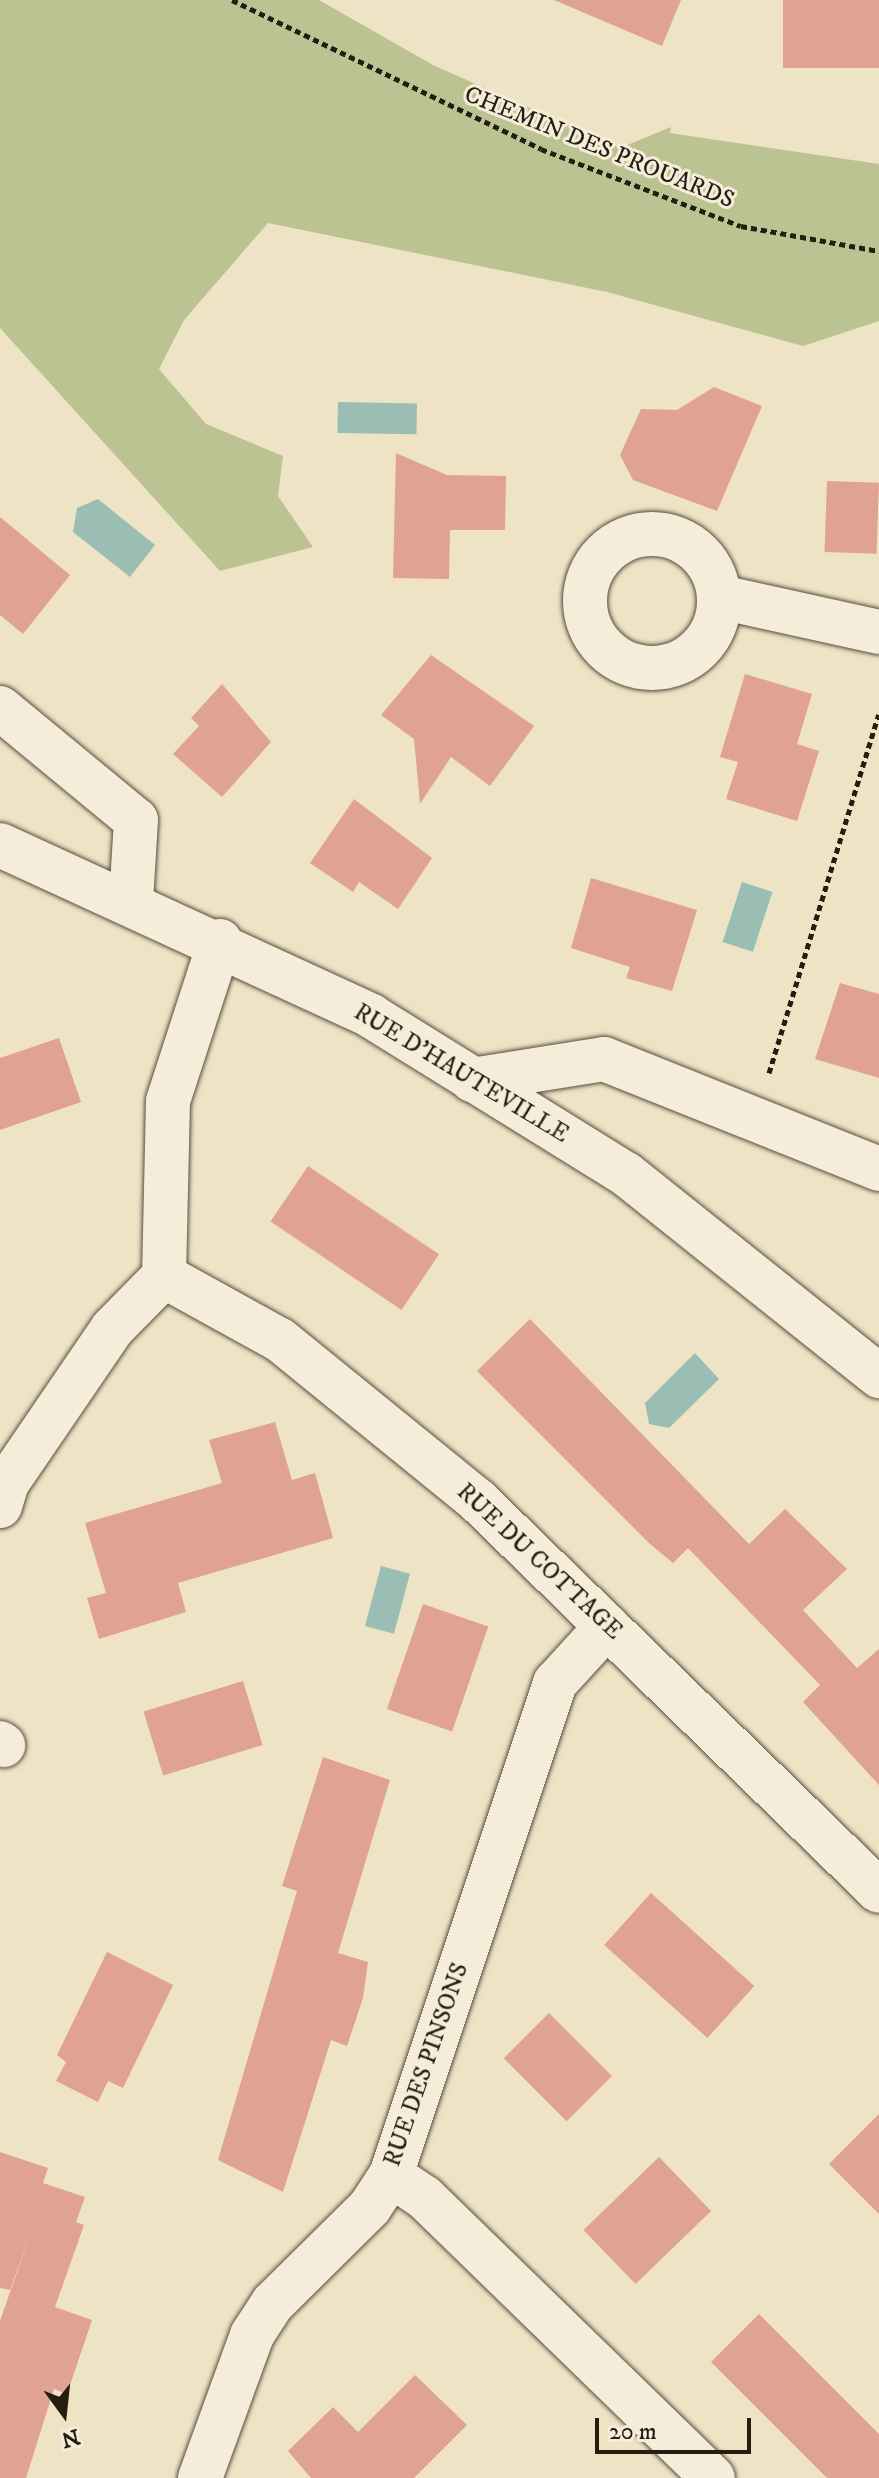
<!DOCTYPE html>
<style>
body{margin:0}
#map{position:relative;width:879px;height:2478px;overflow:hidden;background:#efe3c5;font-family:"IM FELL DW Pica",serif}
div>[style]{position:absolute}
.green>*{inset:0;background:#bcc392}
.water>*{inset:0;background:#9abeb4;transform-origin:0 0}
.building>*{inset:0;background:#e0a293;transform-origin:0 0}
.path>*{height:5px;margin-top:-2.5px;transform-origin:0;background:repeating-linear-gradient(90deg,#261d12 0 6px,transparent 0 10px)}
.roads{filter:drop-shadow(0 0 2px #584e3f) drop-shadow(0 0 2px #584e3f)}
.minor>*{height:44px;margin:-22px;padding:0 22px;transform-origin:22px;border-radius:22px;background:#f5edd9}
.minor>.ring{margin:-22px;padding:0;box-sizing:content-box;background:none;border:44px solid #f5edd9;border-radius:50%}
span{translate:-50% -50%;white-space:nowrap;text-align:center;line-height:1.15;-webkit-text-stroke:6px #f5edd9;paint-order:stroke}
.street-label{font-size:24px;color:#261d12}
.north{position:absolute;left:24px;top:2374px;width:80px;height:80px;-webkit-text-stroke:6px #f5edd9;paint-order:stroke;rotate:165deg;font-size:22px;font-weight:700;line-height:32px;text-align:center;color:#261d12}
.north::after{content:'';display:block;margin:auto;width:28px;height:36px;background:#261d12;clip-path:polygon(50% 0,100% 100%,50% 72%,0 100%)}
.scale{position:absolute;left:595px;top:2418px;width:156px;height:36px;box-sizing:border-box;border:4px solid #261d12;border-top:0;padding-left:10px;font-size:24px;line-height:28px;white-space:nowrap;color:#261d12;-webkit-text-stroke:6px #f5edd9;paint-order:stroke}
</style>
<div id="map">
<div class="green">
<i style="clip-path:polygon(0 0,319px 0,433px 65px,620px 148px,671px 127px,670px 133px,879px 164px,879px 321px,803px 346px,607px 292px,268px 223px,184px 320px,159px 369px,206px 424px,283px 456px,278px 496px,313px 547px,220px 571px,0 328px)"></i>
</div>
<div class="water">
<i style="left:338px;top:402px;width:79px;height:31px;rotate:1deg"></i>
<i style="clip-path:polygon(98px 499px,155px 545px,130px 577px,73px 532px,77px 508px)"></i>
<i style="left:742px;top:882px;width:32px;height:63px;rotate:18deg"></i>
<i style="clip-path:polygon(695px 1353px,719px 1379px,669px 1428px,649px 1424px,645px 1403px)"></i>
<i style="left:381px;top:1566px;width:30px;height:62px;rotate:15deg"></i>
</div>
<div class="building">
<i style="clip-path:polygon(554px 0,681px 0,662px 46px)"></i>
<i style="left:783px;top:0;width:96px;height:68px"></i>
<i style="clip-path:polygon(714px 387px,762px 406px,717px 511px,633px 480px,620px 455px,641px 409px,677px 410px)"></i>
<i style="clip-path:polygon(396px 453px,447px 475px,506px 476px,505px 530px,450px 530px,449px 579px,393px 578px)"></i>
<i style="left:827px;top:481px;width:52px;height:71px;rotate:2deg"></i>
<i style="clip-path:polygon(0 517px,70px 575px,23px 634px,0 615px)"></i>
<i style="clip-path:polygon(431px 655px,534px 726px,490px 786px,451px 757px,420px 804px,414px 739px,381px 715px)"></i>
<i style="clip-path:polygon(745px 674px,812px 694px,797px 744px,819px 751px,797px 821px,726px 799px,738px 762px,720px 757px)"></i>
<i style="clip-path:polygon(222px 684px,271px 742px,222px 797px,173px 754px,199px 726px,191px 718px)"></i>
<i style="clip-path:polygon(354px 799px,432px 858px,398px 909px,359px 882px,353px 892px,310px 863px)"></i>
<i style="clip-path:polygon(591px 878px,697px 910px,672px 991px,626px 978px,630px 967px,571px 948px)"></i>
<i style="clip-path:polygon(840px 983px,879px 994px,879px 1078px,815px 1059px)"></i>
<i style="clip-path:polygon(59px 1038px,81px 1102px,0 1130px,0 1058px)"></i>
<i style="left:308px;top:1166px;width:158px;height:67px;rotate:34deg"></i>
<i style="clip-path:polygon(530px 1319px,749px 1544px,785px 1509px,847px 1569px,803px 1610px,857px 1668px,879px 1649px,879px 1785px,803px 1702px,820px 1685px,688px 1548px,673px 1563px,649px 1543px,477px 1371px)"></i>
<i style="clip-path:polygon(275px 1422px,292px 1480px,315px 1473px,333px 1538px,178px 1583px,186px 1612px,99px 1639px,87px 1598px,106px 1593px,85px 1523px,222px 1483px,209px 1440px)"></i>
<i style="left:423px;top:1604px;width:69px;height:111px;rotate:19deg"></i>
<i style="left:243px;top:1681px;width:67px;height:104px;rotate:73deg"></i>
<i style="clip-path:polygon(323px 1757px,390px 1780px,338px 1953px,368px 1962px,363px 1998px,347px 2046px,331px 2040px,283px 2192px,218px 2160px,297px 1891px,282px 1886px)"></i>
<i style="left:651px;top:1893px;width:139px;height:70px;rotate:42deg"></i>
<i style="clip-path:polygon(107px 1952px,173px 1985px,123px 2088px,108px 2081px,98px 2102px,56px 2081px,66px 2062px,57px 2055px)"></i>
<i style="left:549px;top:2013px;width:89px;height:64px;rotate:45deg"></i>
<i style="clip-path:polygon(879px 2114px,879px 2214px,829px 2164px)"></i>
<i style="clip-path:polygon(0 2152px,48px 2168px,43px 2183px,85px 2197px,76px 2222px,84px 2225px,55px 2307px,92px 2320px,67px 2394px,54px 2389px,26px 2478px,0 2478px,0 2321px,32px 2229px,10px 2290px,0 2288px)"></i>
<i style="left:659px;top:2157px;width:75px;height:105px;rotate:46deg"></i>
<i style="clip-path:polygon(759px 2314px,879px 2434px,879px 2478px,827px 2478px,711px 2362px)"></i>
<i style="clip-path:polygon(415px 2375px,467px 2425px,414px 2478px,311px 2478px,288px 2451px,333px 2407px,358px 2432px)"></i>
</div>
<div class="path">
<i style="left:232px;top:0;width:343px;rotate:25.7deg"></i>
<i style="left:541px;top:149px;width:214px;rotate:21.1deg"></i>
<i style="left:741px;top:226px;width:140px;rotate:10.3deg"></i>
<i style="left:769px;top:1073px;width:375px;rotate:-73deg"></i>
</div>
<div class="roads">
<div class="minor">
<i class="ring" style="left:585px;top:534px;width:90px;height:90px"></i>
<i style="left:720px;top:597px;width:163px;rotate:12.4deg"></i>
<i style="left:0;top:708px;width:176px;rotate:39.5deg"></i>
<i style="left:136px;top:820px;width:81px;rotate:93.5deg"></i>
<i style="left:0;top:845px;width:409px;rotate:24.7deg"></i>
<i style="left:371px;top:1016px;width:300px;rotate:31.8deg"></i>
<i style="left:626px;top:1174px;width:324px;rotate:38.6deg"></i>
<i style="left:220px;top:941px;width:168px;rotate:108deg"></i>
<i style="left:168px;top:1101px;width:175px;rotate:91.3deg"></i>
<i style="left:164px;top:1276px;width:132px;rotate:28.9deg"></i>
<i style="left:280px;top:1340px;width:255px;rotate:39.1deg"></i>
<i style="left:478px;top:1501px;width:559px;rotate:44.2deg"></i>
<i style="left:472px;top:1080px;width:134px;rotate:-9deg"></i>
<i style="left:604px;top:1059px;width:296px;rotate:21.8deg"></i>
<i style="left:0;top:1506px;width:24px;rotate:-73deg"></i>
<i style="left:7px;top:1483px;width:186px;rotate:-55.7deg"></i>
<i style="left:112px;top:1329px;width:74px;rotate:-45.5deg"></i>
<i style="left:0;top:1743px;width:4px;rotate:34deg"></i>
<i style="left:391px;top:2175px;width:40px;rotate:34deg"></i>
<i style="left:424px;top:2197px;width:403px;rotate:44.2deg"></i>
<i style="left:200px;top:2478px;width:152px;rotate:-70deg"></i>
<i style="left:252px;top:2335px;width:38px;rotate:-57deg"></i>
<i style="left:273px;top:2303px;width:136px;rotate:-44.7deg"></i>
<i style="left:370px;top:2207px;width:38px;rotate:-57deg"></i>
<i style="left:391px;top:2175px;width:519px;rotate:-71.57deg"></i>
<i style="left:555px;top:1683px;width:77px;rotate:-47.6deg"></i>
</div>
</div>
<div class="street-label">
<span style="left:599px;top:148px;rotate:22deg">CHEMIN DES PROUARDS</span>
<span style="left:461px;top:1074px;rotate:31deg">RUE D'HAUTEVILLE</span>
<span style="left:539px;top:1562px;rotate:43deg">RUE DU COTTAGE</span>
<span style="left:427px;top:2065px;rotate:-71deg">RUE DES PINSONS</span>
</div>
<div class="north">N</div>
<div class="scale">20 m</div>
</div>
